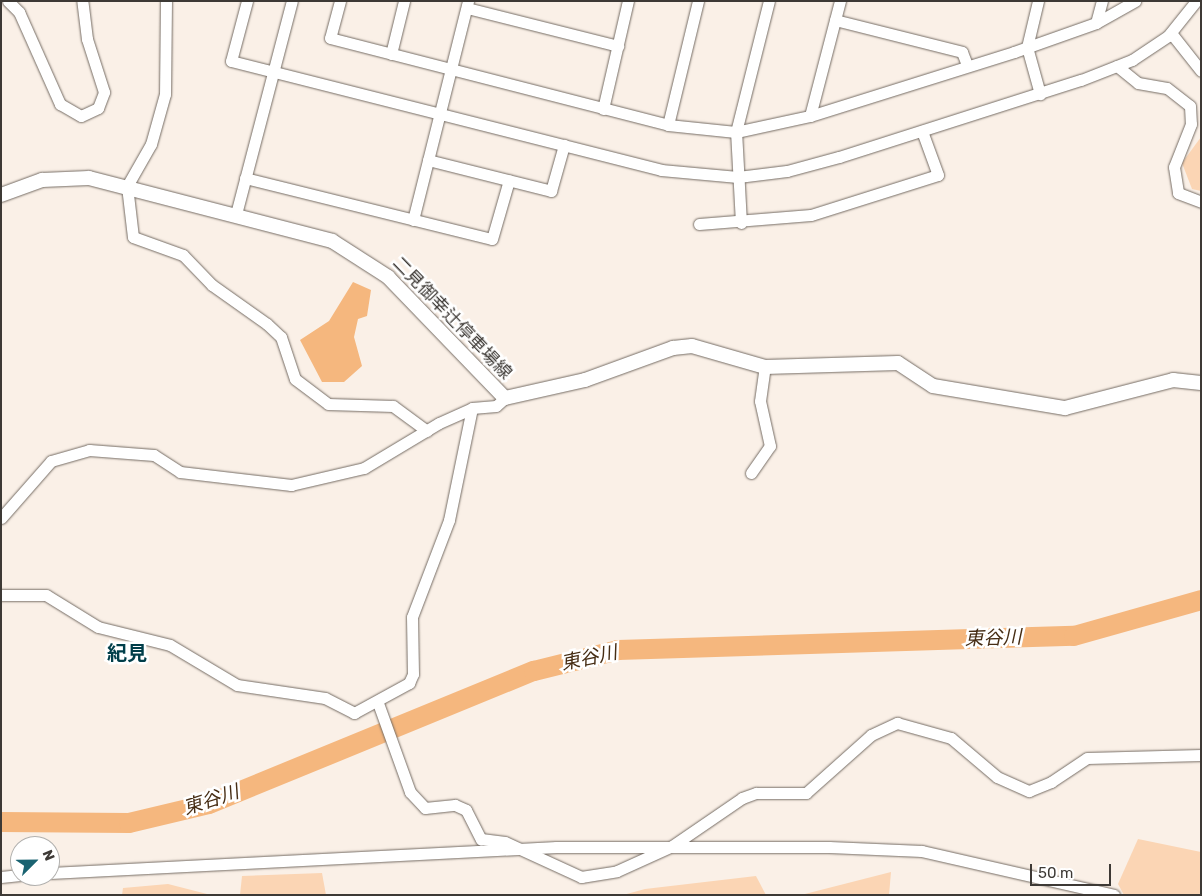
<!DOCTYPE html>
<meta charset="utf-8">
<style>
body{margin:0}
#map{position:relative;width:1202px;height:896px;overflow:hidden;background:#faf0e7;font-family:Rubik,"Noto Sans JP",sans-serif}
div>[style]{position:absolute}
.green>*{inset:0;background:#fbd5b4}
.water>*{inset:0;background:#f5b77e}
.river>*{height:20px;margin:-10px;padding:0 10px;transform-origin:10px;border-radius:10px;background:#f5b77e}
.roads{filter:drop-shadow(0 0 1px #756c64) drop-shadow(0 0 1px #756c64)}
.minor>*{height:11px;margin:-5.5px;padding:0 5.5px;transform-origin:5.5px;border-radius:5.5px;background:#fff}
.major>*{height:14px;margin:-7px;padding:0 7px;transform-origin:7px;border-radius:7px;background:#fff}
span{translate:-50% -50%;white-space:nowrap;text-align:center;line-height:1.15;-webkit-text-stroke:5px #fff;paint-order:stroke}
.street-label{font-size:18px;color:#3d3935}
.water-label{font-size:19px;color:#462d14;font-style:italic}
.quarter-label{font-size:20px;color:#003e49;font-weight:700}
.frame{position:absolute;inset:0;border:2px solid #3d3935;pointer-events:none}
.north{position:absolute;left:10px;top:836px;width:50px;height:50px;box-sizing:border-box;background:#fff;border:1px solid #b1b0ae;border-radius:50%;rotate:67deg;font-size:14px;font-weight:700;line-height:20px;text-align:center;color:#3d3935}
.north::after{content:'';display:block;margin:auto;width:18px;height:22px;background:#1a6371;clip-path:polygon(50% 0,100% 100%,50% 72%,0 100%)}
.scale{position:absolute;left:1030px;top:864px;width:81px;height:22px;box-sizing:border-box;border:2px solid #3d3935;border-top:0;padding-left:6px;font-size:15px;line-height:18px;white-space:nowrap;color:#3d3935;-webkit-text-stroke:4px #fff;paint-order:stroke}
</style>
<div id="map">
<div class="green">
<i style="clip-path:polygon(1201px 137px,1201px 191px,1192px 189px,1182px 163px)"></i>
<i style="clip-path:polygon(1138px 839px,1201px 852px,1201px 895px,1124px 895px,1118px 884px)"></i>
<i style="clip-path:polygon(891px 872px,889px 895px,801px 895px)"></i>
<i style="clip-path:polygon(322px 873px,326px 895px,240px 895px,242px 876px)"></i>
<i style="clip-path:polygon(756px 876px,766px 895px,623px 895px,645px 889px)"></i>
<i style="clip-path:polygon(168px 884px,211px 895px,122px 895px,123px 888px)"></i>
</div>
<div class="water">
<i style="clip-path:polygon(353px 282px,371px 290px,367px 316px,358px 319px,354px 337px,362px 366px,344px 382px,322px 382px,300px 340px,329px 321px)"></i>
</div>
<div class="river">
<i style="left:1px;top:822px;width:128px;rotate:0.4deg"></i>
<i style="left:129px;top:823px;width:82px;rotate:-13.4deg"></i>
<i style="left:209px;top:804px;width:351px;rotate:-22.3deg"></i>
<i style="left:534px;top:671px;width:87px;rotate:-14deg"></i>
<i style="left:618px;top:650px;width:456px;rotate:-1.8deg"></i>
<i style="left:1074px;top:636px;width:132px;rotate:-15.8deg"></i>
</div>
<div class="roads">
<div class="minor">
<i style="left:8px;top:1px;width:16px;rotate:45deg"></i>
<i style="left:19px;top:12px;width:101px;rotate:66deg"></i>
<i style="left:60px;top:104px;width:24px;rotate:30deg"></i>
<i style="left:81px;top:116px;width:19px;rotate:-25deg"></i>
<i style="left:98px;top:108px;width:17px;rotate:-69deg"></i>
<i style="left:104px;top:92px;width:56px;rotate:-107.8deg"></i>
<i style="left:87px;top:39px;width:38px;rotate:-97deg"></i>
<i style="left:166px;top:1px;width:93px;rotate:90.6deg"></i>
<i style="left:165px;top:94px;width:52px;rotate:105.6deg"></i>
<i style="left:151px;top:144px;width:48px;rotate:119.7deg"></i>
<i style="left:127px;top:186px;width:51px;rotate:83.3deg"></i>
<i style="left:133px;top:237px;width:53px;rotate:19.8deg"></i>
<i style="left:183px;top:255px;width:42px;rotate:46deg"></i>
<i style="left:212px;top:285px;width:67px;rotate:35.3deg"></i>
<i style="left:267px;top:324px;width:19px;rotate:43deg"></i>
<i style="left:281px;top:337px;width:44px;rotate:71.6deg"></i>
<i style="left:295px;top:379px;width:41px;rotate:37.1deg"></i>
<i style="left:328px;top:404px;width:65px;rotate:1.8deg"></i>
<i style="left:393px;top:406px;width:42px;rotate:36.3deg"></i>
<i style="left:247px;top:1px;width:62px;rotate:104.9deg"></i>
<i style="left:231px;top:61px;width:444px;rotate:14.2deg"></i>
<i style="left:661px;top:170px;width:77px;rotate:5.2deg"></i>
<i style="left:738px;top:177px;width:49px;rotate:-7deg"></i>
<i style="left:787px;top:171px;width:54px;rotate:-15.1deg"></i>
<i style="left:839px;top:157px;width:254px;rotate:-17.7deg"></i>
<i style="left:1081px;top:80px;width:55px;rotate:-21.4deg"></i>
<i style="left:1132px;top:60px;width:43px;rotate:-33.7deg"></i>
<i style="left:1168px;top:36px;width:45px;rotate:-51.3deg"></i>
<i style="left:340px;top:1px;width:38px;rotate:105deg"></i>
<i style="left:330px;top:38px;width:349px;rotate:14.4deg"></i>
<i style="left:668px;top:125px;width:68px;rotate:5.9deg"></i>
<i style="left:736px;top:132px;width:76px;rotate:-12.2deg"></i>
<i style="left:810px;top:116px;width:214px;rotate:-17.4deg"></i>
<i style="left:1014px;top:52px;width:87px;rotate:-19.5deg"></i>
<i style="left:1096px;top:23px;width:45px;rotate:-29.4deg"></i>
<i style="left:1038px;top:1px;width:47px;rotate:103.4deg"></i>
<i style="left:1027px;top:47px;width:49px;rotate:74.5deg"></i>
<i style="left:467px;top:8px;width:156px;rotate:14.1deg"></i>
<i style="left:835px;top:20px;width:131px;rotate:14.1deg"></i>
<i style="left:962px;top:52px;width:14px;rotate:69deg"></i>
<i style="left:1096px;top:23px;width:23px;rotate:-75deg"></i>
<i style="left:1171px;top:33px;width:48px;rotate:51.7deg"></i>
<i style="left:391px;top:54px;width:55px;rotate:-76.2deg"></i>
<i style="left:1117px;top:66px;width:27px;rotate:39deg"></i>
<i style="left:1138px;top:83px;width:29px;rotate:10deg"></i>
<i style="left:1167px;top:88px;width:29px;rotate:38deg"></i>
<i style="left:1190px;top:106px;width:18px;rotate:87deg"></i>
<i style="left:1191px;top:124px;width:46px;rotate:111.6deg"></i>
<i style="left:1174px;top:167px;width:26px;rotate:81deg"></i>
<i style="left:1178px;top:193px;width:25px;rotate:21deg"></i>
<i style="left:603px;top:109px;width:111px;rotate:-77deg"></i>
<i style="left:810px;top:116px;width:119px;rotate:-75.4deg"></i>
<i style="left:668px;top:125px;width:128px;rotate:-76.4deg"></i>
<i style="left:428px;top:160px;width:127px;rotate:14.1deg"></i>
<i style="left:551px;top:191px;width:48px;rotate:-74.2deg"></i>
<i style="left:245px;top:178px;width:254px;rotate:13.9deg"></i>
<i style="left:492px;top:239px;width:61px;rotate:-73.9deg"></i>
<i style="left:236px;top:214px;width:220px;rotate:-75.3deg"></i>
<i style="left:413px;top:220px;width:226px;rotate:-75.9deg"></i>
<i style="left:741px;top:223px;width:91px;rotate:-93.1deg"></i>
<i style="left:736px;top:132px;width:135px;rotate:-75.9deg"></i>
<i style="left:699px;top:224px;width:112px;rotate:-4.6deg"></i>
<i style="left:811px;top:215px;width:133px;rotate:-17.5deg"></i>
<i style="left:938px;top:175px;width:47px;rotate:-110deg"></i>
<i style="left:751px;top:473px;width:33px;rotate:-55deg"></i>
<i style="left:770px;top:446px;width:46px;rotate:-102.5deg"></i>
<i style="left:760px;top:401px;width:34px;rotate:-82deg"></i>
<i style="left:1px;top:518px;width:76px;rotate:-48.7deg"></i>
<i style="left:51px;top:461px;width:40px;rotate:-16deg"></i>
<i style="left:89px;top:450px;width:65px;rotate:4.4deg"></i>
<i style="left:154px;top:455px;width:31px;rotate:33deg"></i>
<i style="left:180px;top:472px;width:112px;rotate:6.7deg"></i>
<i style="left:291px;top:485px;width:75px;rotate:-13.1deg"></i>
<i style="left:364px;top:468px;width:87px;rotate:-31deg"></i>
<i style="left:439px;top:423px;width:36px;rotate:-24deg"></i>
<i style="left:472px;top:408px;width:24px;rotate:-5deg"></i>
<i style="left:496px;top:406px;width:12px;rotate:-42deg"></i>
<i style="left:1px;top:595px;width:45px"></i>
<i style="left:46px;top:595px;width:61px;rotate:31.6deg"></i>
<i style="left:98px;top:627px;width:74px;rotate:14deg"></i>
<i style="left:170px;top:645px;width:78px;rotate:30.8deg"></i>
<i style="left:237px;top:685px;width:89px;rotate:8.4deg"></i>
<i style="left:325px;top:698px;width:33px;rotate:27deg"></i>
<i style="left:354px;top:713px;width:63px;rotate:-28.6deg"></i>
<i style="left:409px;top:683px;width:10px;rotate:-66deg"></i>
<i style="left:413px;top:674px;width:57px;rotate:-91deg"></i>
<i style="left:412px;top:617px;width:104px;rotate:-69.1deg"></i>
<i style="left:449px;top:520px;width:114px;rotate:-78.4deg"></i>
<i style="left:378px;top:703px;width:95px;rotate:70.2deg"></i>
<i style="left:410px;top:792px;width:22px;rotate:47deg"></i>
<i style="left:425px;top:808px;width:30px;rotate:-6deg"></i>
<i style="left:455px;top:805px;width:12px;rotate:24deg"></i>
<i style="left:466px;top:810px;width:33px;rotate:63deg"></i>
<i style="left:481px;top:839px;width:24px;rotate:7deg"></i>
<i style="left:505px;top:842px;width:84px;rotate:24.7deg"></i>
<i style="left:581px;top:877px;width:36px;rotate:-9deg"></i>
<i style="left:617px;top:871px;width:60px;rotate:-24.4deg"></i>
<i style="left:672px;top:846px;width:85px;rotate:-34.4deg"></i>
<i style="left:742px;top:798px;width:15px;rotate:-20deg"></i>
<i style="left:756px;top:793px;width:50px"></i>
<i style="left:806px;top:793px;width:87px;rotate:-41.7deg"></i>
<i style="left:871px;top:735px;width:29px;rotate:-25deg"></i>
<i style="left:897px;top:723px;width:56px;rotate:15.5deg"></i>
<i style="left:951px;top:738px;width:60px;rotate:40.3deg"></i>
<i style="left:997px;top:777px;width:35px;rotate:24deg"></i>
<i style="left:1029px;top:791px;width:24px;rotate:-22deg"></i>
<i style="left:1051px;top:782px;width:43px;rotate:-33.7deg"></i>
<i style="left:1087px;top:758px;width:114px;rotate:-1.5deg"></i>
<i style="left:50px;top:873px;width:507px;rotate:-2.94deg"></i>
<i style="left:556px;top:847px;width:273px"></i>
<i style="left:829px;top:847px;width:93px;rotate:2.5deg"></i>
<i style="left:922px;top:851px;width:197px;rotate:12.9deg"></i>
<i style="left:1px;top:877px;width:19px;rotate:-6deg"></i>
</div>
<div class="major">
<i style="left:1px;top:195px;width:44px;rotate:-20.1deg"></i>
<i style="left:42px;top:180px;width:47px;rotate:-2.4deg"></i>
<i style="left:89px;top:178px;width:251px;rotate:14.5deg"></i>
<i style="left:332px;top:241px;width:67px;rotate:32.7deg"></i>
<i style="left:388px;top:277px;width:168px;rotate:46deg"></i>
<i style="left:505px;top:398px;width:82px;rotate:-12.7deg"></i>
<i style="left:585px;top:380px;width:94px;rotate:-20deg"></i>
<i style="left:673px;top:348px;width:19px;rotate:-6deg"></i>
<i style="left:692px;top:346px;width:76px;rotate:16deg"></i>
<i style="left:765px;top:367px;width:133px;rotate:-1.7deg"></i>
<i style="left:898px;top:363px;width:42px;rotate:33.3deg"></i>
<i style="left:933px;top:386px;width:134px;rotate:9.5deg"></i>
<i style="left:1065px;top:408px;width:112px;rotate:-14.5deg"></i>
<i style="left:1173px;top:380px;width:28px;rotate:6deg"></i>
</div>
</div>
<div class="street-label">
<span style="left:452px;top:318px;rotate:46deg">二見御幸辻停車場線</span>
</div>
<div class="water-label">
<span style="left:993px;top:638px;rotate:-2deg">東谷川</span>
<span style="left:589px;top:658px;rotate:-12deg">東谷川</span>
<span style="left:211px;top:800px;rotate:-18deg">東谷川</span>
</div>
<div class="quarter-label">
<span style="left:127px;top:653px">紀見</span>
</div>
<div class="frame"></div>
<div class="north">N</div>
<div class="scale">50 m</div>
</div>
